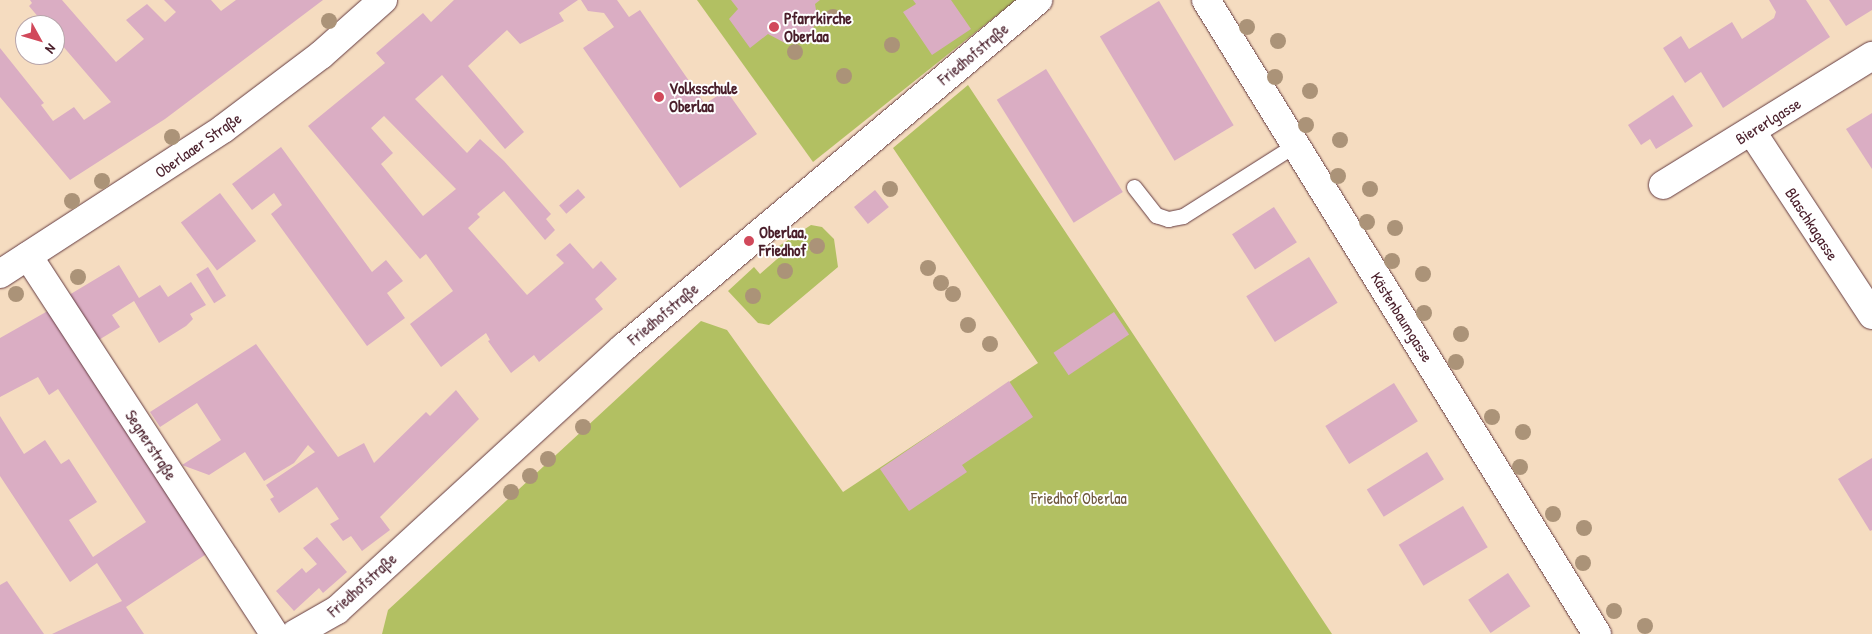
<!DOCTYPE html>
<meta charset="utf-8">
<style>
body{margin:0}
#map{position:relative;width:1872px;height:634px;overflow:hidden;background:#f5dcc0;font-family:"Patrick Hand",sans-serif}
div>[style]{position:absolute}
.green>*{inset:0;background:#b2c062}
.building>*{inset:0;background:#daadc3;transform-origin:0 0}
.roads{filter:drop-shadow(0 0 1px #643b41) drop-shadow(0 0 1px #643b41)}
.service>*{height:15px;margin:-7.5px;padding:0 7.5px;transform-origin:7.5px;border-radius:7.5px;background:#fff}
.minor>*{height:28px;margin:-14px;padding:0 14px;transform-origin:14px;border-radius:14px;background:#fff}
.secondary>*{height:28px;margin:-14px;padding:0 14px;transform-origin:14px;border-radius:14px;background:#fff}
.trees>*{width:16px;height:16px;margin:-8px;border-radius:50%;background:#ab9378}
.dots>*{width:14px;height:14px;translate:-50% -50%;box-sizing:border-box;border:2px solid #fff;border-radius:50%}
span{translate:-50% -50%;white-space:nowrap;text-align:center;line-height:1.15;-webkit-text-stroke:4px #fff;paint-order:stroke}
.poi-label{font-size:16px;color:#4a1f2b;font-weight:700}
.left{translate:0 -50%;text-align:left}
.street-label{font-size:16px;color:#4a1f2b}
.park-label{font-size:16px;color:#6e573e}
.north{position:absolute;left:15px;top:15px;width:50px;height:50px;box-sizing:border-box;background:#fff;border:1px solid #b7a5aa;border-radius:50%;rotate:129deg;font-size:14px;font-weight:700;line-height:20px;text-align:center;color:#4a1f2b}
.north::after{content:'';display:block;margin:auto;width:18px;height:22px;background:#d1495b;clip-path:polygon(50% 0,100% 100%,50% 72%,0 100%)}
</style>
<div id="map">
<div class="green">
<i style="clip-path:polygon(697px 0,1016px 0,813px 162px)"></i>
<i style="clip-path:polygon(968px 85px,1332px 634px,382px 634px,388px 610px,701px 321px,727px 330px,843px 492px,1038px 363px,893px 148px)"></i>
<i style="clip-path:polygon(811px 225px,822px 227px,834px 239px,838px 267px,769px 325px,758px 323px,728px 291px,754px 267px,760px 274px,784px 253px,779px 246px)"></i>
</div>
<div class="building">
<i style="clip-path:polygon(30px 0,62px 0,116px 62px,144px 39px,126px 20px,147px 4px,165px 22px,176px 12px,164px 0,211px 0,221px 11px,236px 0,323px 0,165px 119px,70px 180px,0 97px,0 48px,44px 103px,41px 105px,53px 121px,74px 107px,84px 120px,111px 102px,55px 37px,55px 25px,45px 25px,29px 6px,32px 3px)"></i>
<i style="clip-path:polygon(evenodd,454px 0,578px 0,559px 13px,564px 21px,520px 44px,507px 30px,468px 66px,524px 132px,505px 149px,442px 75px,415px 99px,467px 153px,480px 139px,504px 161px,551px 214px,546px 219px,555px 230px,545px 240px,504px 191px,477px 214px,480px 217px,468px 228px,527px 295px,564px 263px,556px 255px,570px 243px,593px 269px,601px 261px,617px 279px,595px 299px,603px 309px,539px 362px,534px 355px,511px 373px,488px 341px,490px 340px,486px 333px,441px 367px,410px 324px,453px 291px,426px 254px,420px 259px,308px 126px,385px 63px,376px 53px,423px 13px,431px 22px,454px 0,384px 116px,456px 189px,423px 216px,381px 164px,393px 153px,371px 128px,384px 116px)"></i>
<i style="clip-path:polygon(581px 0,617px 0,629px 17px,640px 10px,705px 104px,726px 90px,757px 134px,680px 188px,583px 48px,614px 27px,604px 13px,588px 11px)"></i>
<i style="clip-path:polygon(731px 0,820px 0,815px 4px,818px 21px,809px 33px,785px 43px,768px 34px,750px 48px,729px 19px,738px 9px)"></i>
<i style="clip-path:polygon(913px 0,951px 0,971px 29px,932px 55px,903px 12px,916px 4px)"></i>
<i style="clip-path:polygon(1769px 0,1806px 0,1830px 37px,1723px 108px,1701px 72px,1685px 83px,1663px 48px,1681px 36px,1689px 49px,1732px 22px,1742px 39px,1774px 18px,1776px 12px)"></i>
<i style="clip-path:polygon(1829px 0,1872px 0,1872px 10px,1846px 26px)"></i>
<i style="left:1159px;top:1px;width:145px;height:69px;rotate:59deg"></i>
<i style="left:1046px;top:69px;width:145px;height:58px;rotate:58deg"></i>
<i style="clip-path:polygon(1673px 95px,1693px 126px,1656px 149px,1650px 139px,1641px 145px,1628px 125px)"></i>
<i style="clip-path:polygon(1872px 113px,1872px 169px,1846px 129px)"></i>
<i style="clip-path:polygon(281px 147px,372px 272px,386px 260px,403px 281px,387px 293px,405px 318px,367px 346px,271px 214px,282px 205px,274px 193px,252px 210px,232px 184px)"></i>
<i style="left:578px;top:189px;width:11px;height:25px;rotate:49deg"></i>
<i style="left:875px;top:190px;width:22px;height:27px;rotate:51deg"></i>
<i style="left:220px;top:193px;width:60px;height:49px;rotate:53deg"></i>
<i style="left:1274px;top:207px;width:42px;height:50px;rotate:57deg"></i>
<i style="left:1309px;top:257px;width:54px;height:74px;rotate:58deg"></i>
<i style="clip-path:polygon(119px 265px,139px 298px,160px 285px,168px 297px,191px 282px,206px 305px,190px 314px,193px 319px,186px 326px,159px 343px,134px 301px,112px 315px,120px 327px,97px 341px,69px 295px)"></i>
<i style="left:208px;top:267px;width:34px;height:14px;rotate:58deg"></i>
<i style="clip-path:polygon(53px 308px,208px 553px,126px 607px,144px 634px,52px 634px,122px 601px,97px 563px,70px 582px,0 476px,0 416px,24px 454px,45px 440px,61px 464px,69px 459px,97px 502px,69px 520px,93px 557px,146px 522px,58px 389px,49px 395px,38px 377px,0 397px,0 338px)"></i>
<i style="left:1114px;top:312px;width:27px;height:73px;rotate:56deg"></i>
<i style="clip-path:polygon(256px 344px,338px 457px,364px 443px,374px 463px,426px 412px,430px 416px,456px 390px,479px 419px,380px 517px,390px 530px,362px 551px,351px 536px,343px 541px,330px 524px,339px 519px,317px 487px,279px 513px,270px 499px,274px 497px,266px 485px,315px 452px,308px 445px,294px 463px,264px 481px,245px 452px,209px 475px,182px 465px,221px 440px,197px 403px,160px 427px,150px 412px)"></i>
<i style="clip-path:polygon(1009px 381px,1033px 417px,962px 465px,967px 472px,909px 511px,880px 469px)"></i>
<i style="left:1394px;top:383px;width:45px;height:81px;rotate:58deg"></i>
<i style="left:1427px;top:452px;width:32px;height:71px;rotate:58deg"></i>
<i style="clip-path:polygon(1872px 458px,1872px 530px,1870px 531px,1838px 479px)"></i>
<i style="left:1463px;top:506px;width:48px;height:75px;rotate:59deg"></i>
<i style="clip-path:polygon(317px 537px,347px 572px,323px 593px,319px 588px,294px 611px,276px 591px,302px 568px,306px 573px,317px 564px,303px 548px)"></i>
<i style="left:1508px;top:573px;width:40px;height:48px;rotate:56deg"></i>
<i style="clip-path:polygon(7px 581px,44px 634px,0 634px,0 585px)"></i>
</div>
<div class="roads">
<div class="service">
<i style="left:1134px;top:187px;width:36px;rotate:52deg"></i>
<i style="left:1156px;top:215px;width:13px;rotate:18deg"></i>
<i style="left:1168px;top:219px;width:15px;rotate:-11deg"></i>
<i style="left:1183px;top:216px;width:133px;rotate:-32.4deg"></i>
</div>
<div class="minor">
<i style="left:1206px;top:0;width:745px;rotate:58.34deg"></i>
<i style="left:1752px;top:132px;width:219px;rotate:56.7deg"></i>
<i style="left:1663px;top:185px;width:246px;rotate:-31.7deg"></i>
<i style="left:28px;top:256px;width:451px;rotate:56.9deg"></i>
<i style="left:295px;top:634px;width:48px;rotate:-29.7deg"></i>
<i style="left:337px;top:610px;width:388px;rotate:-42.5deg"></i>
<i style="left:623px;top:348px;width:542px;rotate:-39.98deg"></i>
</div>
<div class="secondary">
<i style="left:0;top:274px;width:266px;rotate:-33deg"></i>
<i style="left:223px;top:129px;width:123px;rotate:-37.1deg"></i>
<i style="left:321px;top:55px;width:83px;rotate:-41.6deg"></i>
</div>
</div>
<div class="trees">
<i style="left:833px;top:17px"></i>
<i style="left:329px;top:21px"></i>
<i style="left:1247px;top:27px"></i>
<i style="left:1278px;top:41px"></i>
<i style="left:892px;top:45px"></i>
<i style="left:795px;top:52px"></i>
<i style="left:844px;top:76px"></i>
<i style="left:1275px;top:77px"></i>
<i style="left:1310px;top:91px"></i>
<i style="left:1306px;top:125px"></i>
<i style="left:172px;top:137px"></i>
<i style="left:1340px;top:140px"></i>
<i style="left:1338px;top:176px"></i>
<i style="left:102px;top:181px"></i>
<i style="left:890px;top:189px"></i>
<i style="left:1370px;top:189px"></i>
<i style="left:72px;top:201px"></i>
<i style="left:1367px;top:222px"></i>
<i style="left:1395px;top:228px"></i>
<i style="left:817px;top:246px"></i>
<i style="left:1392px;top:261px"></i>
<i style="left:928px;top:268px"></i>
<i style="left:785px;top:271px"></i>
<i style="left:1423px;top:274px"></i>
<i style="left:78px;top:277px"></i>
<i style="left:941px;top:283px"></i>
<i style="left:16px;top:294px"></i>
<i style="left:953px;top:294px"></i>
<i style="left:753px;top:296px"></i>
<i style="left:1424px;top:313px"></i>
<i style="left:968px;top:325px"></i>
<i style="left:1461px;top:334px"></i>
<i style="left:990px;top:344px"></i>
<i style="left:1456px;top:362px"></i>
<i style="left:1492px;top:417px"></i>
<i style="left:583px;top:427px"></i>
<i style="left:1523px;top:432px"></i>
<i style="left:548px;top:459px"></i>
<i style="left:1520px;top:467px"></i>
<i style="left:530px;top:476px"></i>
<i style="left:511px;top:492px"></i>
<i style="left:1553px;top:514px"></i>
<i style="left:1584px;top:528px"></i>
<i style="left:1583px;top:563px"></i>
<i style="left:1614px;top:611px"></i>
<i style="left:1645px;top:626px"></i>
</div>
<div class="dots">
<i style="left:774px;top:27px;background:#d1495b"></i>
<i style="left:659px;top:97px;background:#d1495b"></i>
<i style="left:749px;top:241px;background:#d1495b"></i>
</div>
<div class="poi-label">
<span class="left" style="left:784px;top:27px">Pfarrkirche<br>Oberlaa</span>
<span class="left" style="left:669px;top:97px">Volksschule<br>Oberlaa</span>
<span class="left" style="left:759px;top:241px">Oberlaa,<br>Friedhof</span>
</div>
<div class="street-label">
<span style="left:973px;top:54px;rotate:-40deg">Friedhofstraße</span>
<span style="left:1768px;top:121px;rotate:-32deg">Biererlgasse</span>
<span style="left:198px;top:145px;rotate:-35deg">Oberlaaer Straße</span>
<span style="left:1812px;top:224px;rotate:57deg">Blaschkagasse</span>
<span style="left:663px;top:314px;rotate:-40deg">Friedhofstraße</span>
<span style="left:1402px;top:317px;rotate:58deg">Kästenbaumgasse</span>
<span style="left:151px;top:445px;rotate:57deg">Segnerstraße</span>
<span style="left:362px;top:585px;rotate:-42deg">Friedhofstraße</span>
</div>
<div class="park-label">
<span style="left:1079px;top:498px">Friedhof Oberlaa</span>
</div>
<div class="north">N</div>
</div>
